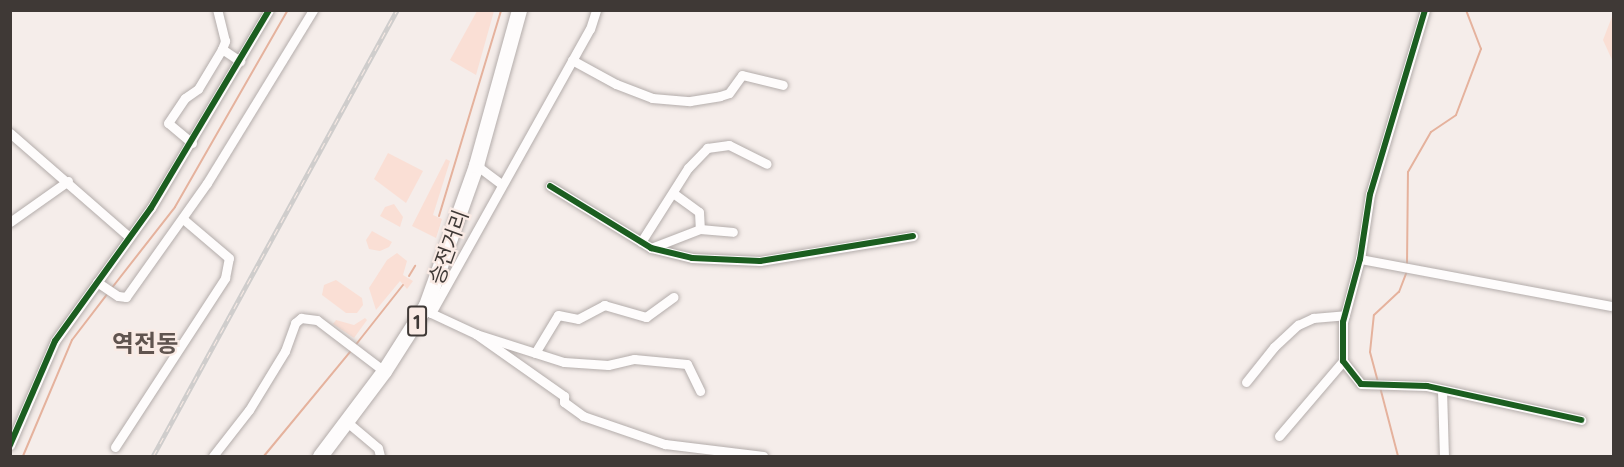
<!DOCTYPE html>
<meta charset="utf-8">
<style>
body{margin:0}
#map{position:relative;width:1624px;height:467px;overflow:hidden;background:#f5edea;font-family:Quicksand,"Noto Sans KR",sans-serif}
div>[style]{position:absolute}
.green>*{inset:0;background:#fadfd5}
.stream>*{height:2px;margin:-1px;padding:0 1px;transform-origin:1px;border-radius:1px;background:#e5b29d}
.roads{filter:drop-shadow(0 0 2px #b4adab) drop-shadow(0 0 2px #b4adab)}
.street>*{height:9px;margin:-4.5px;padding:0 4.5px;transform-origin:4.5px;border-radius:4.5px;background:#fefcfc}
.primary>*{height:15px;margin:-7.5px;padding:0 7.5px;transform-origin:7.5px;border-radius:7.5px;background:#fefcfc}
.rail>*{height:4.5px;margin-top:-2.25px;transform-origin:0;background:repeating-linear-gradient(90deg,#faebe5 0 7px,#cfcdcc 0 14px);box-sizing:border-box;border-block:2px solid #cfcdcc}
.cycleway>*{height:6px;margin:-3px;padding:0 3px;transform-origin:3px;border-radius:3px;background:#1b5e20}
span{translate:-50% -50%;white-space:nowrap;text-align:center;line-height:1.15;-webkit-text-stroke:4.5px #faebe5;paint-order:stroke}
.shield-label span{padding:2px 4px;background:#faebe5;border:2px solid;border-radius:4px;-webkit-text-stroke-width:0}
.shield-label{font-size:20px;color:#3f3936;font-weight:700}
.street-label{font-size:21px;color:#3f3936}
.quarter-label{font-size:24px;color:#60544f;font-weight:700}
.frame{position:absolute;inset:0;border:12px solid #3f3936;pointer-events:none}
</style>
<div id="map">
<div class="green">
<i style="clip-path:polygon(477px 11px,494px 11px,476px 75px,450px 60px)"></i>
<i style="clip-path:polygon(1613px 14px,1614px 62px,1613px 62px,1603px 40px)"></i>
<i style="clip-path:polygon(388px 153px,423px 171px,406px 203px,374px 179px)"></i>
<i style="clip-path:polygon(446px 159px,450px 161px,433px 215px,442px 219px,436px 238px,412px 226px)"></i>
<i style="clip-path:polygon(394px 204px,403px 217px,400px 227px,380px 216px,385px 207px)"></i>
<i style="clip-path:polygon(372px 231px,392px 242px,389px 247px,380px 251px,369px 249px,366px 240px)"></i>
<i style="clip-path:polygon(397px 253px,407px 261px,403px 275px,413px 281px,407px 289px,400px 281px,376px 310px,369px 288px,387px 260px)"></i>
<i style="clip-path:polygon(336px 280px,362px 298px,363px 305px,357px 313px,346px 313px,322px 295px,324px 285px)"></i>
<i style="clip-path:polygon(365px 318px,367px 320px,354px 338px,333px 324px,336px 320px,354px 325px)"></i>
</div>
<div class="stream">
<i style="left:439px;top:216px;width:215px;rotate:-73.2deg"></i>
<i style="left:1407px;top:265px;width:93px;rotate:-89.4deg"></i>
<i style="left:1408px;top:172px;width:46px;rotate:-60.1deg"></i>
<i style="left:1431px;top:132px;width:30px;rotate:-34deg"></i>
<i style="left:1456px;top:115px;width:71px;rotate:-69.3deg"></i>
<i style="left:1481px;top:49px;width:42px;rotate:-111deg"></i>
<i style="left:409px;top:276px;width:12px;rotate:-59deg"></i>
<i style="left:111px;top:289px;width:104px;rotate:-52deg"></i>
<i style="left:175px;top:207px;width:227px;rotate:-60.2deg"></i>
<i style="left:354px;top:347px;width:79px;rotate:-51.7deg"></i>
<i style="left:1378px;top:382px;width:31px;rotate:-105deg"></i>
<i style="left:1370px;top:352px;width:37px;rotate:-84deg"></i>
<i style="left:1374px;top:315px;width:34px;rotate:-43deg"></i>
<i style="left:1399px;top:292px;width:22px;rotate:-69deg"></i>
<i style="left:1380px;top:387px;width:71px;rotate:75.4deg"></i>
<i style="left:23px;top:456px;width:126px;rotate:-67.1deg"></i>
<i style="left:72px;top:340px;width:59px;rotate:-52.5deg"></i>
<i style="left:264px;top:456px;width:136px;rotate:-50.4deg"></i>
</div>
<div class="roads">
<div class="street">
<i style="left:1425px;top:10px;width:192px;rotate:106.6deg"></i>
<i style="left:1370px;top:194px;width:66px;rotate:98.7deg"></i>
<i style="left:1360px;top:259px;width:65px;rotate:105.1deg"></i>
<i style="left:1343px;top:322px;width:39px;rotate:90deg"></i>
<i style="left:1343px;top:361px;width:29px;rotate:52deg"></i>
<i style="left:1361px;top:384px;width:66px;rotate:1.7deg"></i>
<i style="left:1427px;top:386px;width:158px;rotate:12.4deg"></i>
<i style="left:222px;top:49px;width:22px;rotate:34deg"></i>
<i style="left:572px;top:60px;width:50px;rotate:28.6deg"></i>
<i style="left:616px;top:84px;width:39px;rotate:21deg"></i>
<i style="left:652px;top:98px;width:38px;rotate:5deg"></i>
<i style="left:690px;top:101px;width:30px;rotate:-9deg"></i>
<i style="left:720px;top:96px;width:9px;rotate:-18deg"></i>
<i style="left:729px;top:93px;width:22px;rotate:-54deg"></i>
<i style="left:742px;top:75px;width:42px;rotate:13.7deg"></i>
<i style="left:10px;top:133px;width:157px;rotate:41.1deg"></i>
<i style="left:192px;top:143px;width:31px;rotate:-140deg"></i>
<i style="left:168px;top:123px;width:30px;rotate:-56deg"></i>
<i style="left:185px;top:98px;width:16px;rotate:-35deg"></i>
<i style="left:198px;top:89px;width:47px;rotate:-59deg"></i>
<i style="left:222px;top:49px;width:9px;rotate:-69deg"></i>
<i style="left:225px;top:41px;width:32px;rotate:-104deg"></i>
<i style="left:476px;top:165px;width:31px;rotate:37deg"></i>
<i style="left:550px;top:186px;width:119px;rotate:31.5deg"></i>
<i style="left:651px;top:248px;width:42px;rotate:13.7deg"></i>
<i style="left:692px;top:258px;width:68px;rotate:2.5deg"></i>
<i style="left:760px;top:261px;width:155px;rotate:-9.3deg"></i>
<i style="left:673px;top:193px;width:32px;rotate:36deg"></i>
<i style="left:699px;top:212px;width:17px;rotate:87deg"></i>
<i style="left:10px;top:222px;width:71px;rotate:-35.3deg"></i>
<i style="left:641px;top:242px;width:88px;rotate:-57.6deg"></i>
<i style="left:688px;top:168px;width:28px;rotate:-46deg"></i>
<i style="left:707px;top:148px;width:22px;rotate:-8deg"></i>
<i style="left:729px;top:145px;width:42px;rotate:26.6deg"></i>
<i style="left:651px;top:248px;width:53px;rotate:-21.2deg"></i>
<i style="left:700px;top:229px;width:33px;rotate:5deg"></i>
<i style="left:1360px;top:259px;width:255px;rotate:10.6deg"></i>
<i style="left:97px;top:282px;width:25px;rotate:34deg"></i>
<i style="left:118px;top:296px;width:8px;rotate:7deg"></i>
<i style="left:126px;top:297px;width:140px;rotate:-54.6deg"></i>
<i style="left:207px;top:183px;width:203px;rotate:-58.5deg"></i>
<i style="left:426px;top:305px;width:9px;rotate:58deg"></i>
<i style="left:431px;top:313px;width:325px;rotate:-60.8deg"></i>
<i style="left:590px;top:29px;width:20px;rotate:-72deg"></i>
<i style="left:431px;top:313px;width:50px;rotate:25deg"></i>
<i style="left:476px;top:334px;width:92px;rotate:17.7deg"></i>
<i style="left:564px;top:362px;width:44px;rotate:3.9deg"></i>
<i style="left:608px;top:365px;width:27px;rotate:-13deg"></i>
<i style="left:634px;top:359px;width:53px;rotate:5.4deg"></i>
<i style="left:687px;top:364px;width:30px;rotate:64deg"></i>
<i style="left:476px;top:334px;width:108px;rotate:35.2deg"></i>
<i style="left:564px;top:396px;width:6px;rotate:90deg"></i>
<i style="left:564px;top:402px;width:24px;rotate:36deg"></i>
<i style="left:583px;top:416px;width:87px;rotate:18.9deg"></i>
<i style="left:665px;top:444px;width:99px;rotate:7deg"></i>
<i style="left:535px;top:353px;width:44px;rotate:-58.8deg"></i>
<i style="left:558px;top:315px;width:20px;rotate:11deg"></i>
<i style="left:578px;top:319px;width:30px;rotate:-28deg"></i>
<i style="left:604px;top:305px;width:44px;rotate:15.9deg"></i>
<i style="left:646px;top:317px;width:34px;rotate:-36deg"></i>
<i style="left:1246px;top:382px;width:45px;rotate:-51.3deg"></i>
<i style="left:1274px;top:347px;width:33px;rotate:-43deg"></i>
<i style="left:1298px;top:325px;width:17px;rotate:-25deg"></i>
<i style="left:1313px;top:318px;width:32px;rotate:-5deg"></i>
<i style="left:1442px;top:390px;width:66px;rotate:88.3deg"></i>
<i style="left:347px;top:422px;width:40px;rotate:40deg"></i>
<i style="left:378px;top:448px;width:8px;rotate:76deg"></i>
<i style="left:1279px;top:436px;width:99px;rotate:-49.5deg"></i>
<i style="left:10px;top:445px;width:113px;rotate:-66.6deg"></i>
<i style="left:55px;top:341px;width:164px;rotate:-54.2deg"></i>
<i style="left:151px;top:208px;width:230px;rotate:-59.2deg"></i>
<i style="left:115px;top:447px;width:202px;rotate:-56.9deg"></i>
<i style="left:225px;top:278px;width:20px;rotate:-79deg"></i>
<i style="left:229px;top:258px;width:60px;rotate:-139.7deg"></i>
<i style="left:213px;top:456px;width:58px;rotate:-52deg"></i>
<i style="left:249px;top:410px;width:69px;rotate:-58.6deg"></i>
<i style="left:285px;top:351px;width:30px;rotate:-70deg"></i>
<i style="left:295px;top:323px;width:8px;rotate:-40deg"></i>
<i style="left:301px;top:318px;width:16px;rotate:7deg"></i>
<i style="left:317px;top:320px;width:84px;rotate:37.3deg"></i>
</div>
<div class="primary">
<i style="left:320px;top:456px;width:106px;rotate:-53deg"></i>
<i style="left:384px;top:371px;width:78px;rotate:-57.5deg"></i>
<i style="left:426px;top:305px;width:149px;rotate:-70.3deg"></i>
<i style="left:476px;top:165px;width:161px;rotate:-74.5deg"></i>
</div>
</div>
<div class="rail">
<i style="left:153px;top:456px;width:508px;rotate:-61.32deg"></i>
</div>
<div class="cycleway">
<i style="left:1425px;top:10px;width:192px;rotate:106.6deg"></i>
<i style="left:1370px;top:194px;width:66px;rotate:98.7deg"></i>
<i style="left:1360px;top:259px;width:65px;rotate:105.1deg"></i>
<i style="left:1343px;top:322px;width:39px;rotate:90deg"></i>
<i style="left:1343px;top:361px;width:29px;rotate:52deg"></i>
<i style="left:1361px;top:384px;width:66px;rotate:1.7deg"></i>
<i style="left:1427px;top:386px;width:158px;rotate:12.4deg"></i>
<i style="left:550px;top:186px;width:119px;rotate:31.5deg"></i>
<i style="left:651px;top:248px;width:42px;rotate:13.7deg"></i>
<i style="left:692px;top:258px;width:68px;rotate:2.5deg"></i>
<i style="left:760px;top:261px;width:155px;rotate:-9.3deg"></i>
<i style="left:10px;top:445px;width:113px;rotate:-66.6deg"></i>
<i style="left:55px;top:341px;width:164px;rotate:-54.2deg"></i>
<i style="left:151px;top:208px;width:230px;rotate:-59.2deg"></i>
</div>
<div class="shield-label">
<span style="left:417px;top:321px">1</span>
</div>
<div class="street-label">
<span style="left:448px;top:247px;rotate:-70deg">승전거리</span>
</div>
<div class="quarter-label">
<span style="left:145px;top:344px">역전동</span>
</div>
<div class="frame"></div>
</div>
